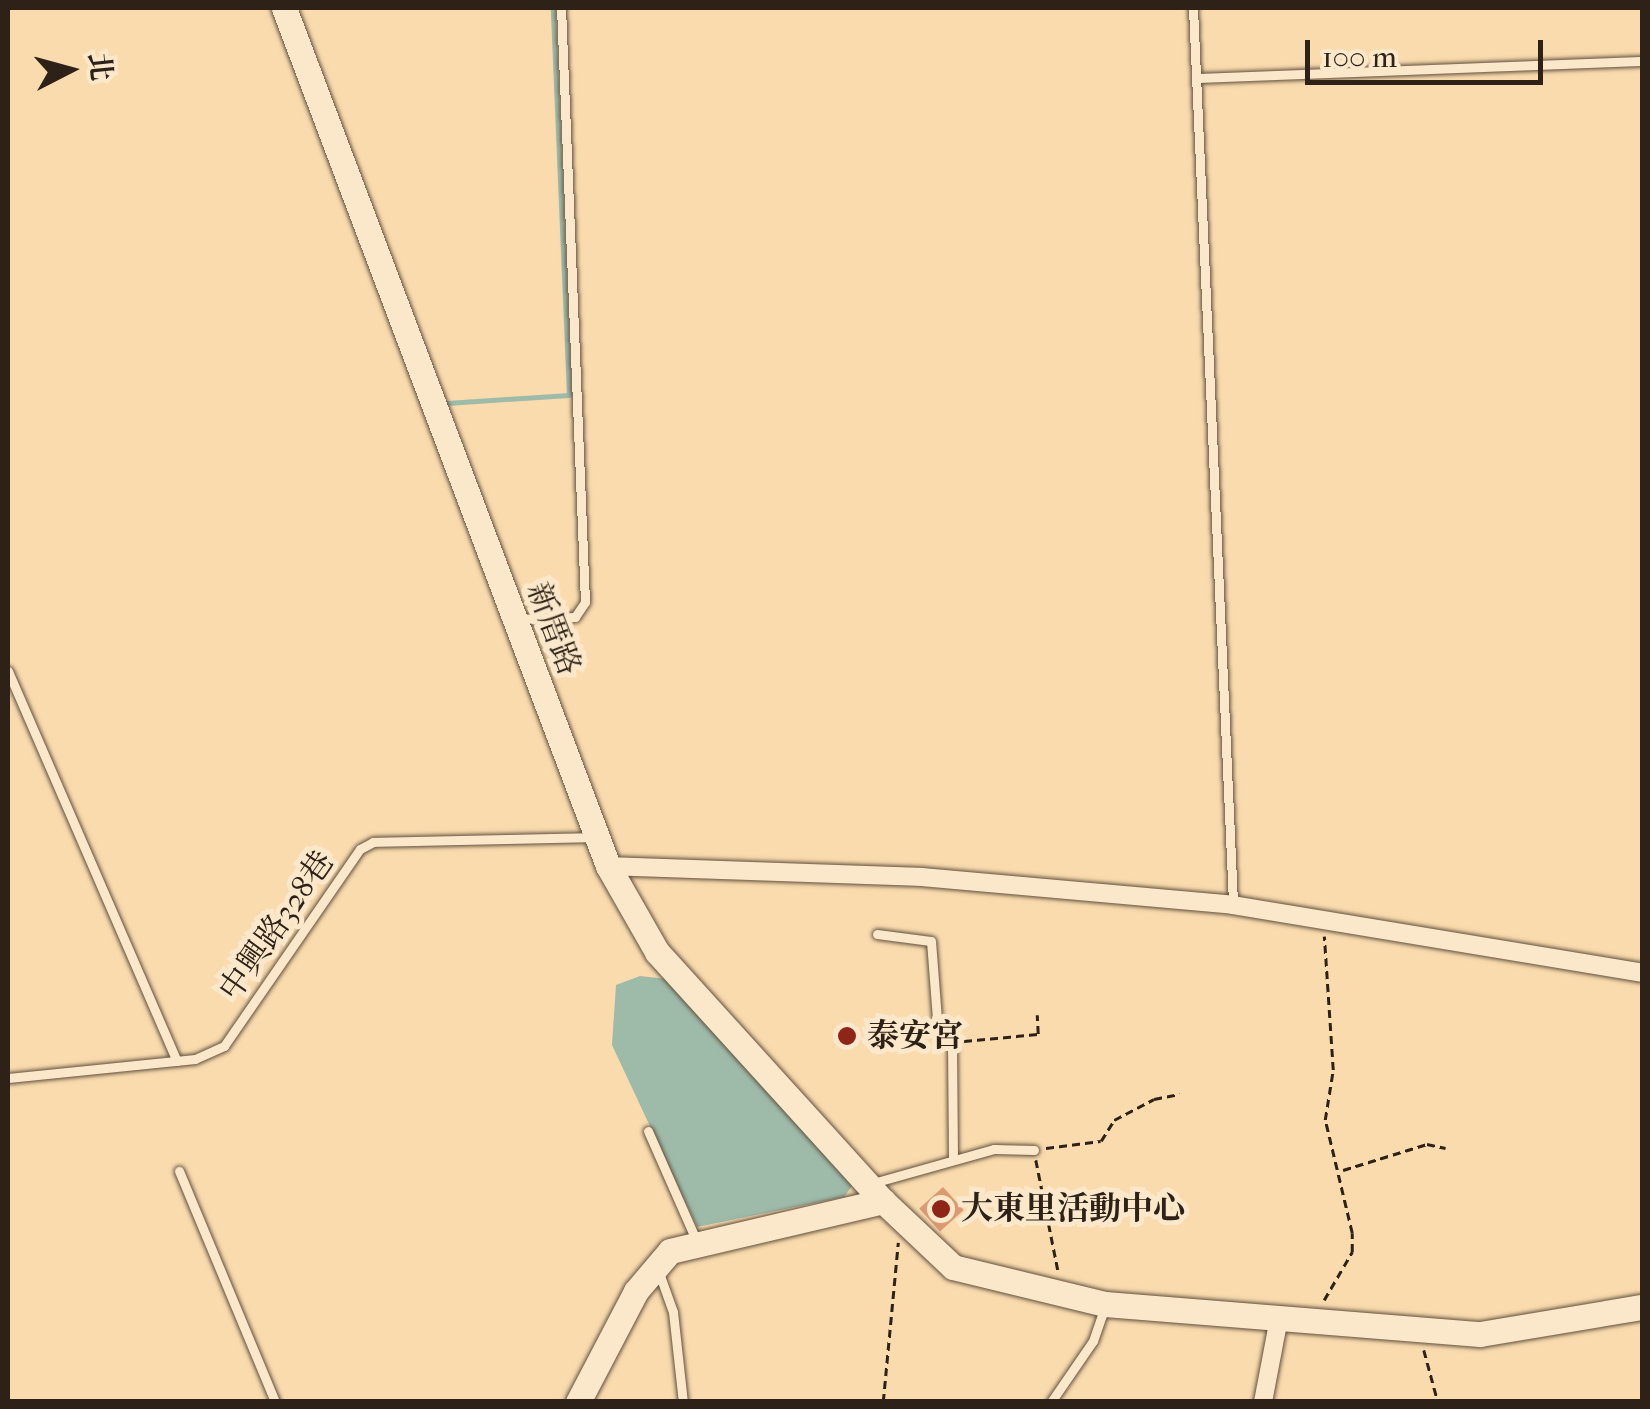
<!DOCTYPE html>
<meta charset="utf-8">
<style>
body{margin:0}
#map{position:relative;width:1650px;height:1409px;overflow:hidden;background:#f9dbae;font-family:"IM FELL French Canon","Noto Serif TC",serif}
div>[style]{position:absolute}
.water>*{inset:0;background:#9ebbaa}
.stream>*{height:5px;margin:-2.5px;padding:0 2.5px;transform-origin:2.5px;border-radius:2.5px;background:#9ebbaa}
.building>*{inset:0;background:#db9a72;transform-origin:0 0}
.path>*{height:2.5px;margin-top:-1.25px;transform-origin:0;background:repeating-linear-gradient(90deg,#2e2218 0 8px,transparent 0 13px)}
.roads{filter:drop-shadow(0 0 2px #61503e) drop-shadow(0 0 2px #61503e)}
.lane>*{height:9px;margin:-4.5px;padding:0 4.5px;transform-origin:4.5px;border-radius:4.5px;background:#fbe8ca}
.street>*{height:18px;margin:-9px;padding:0 9px;transform-origin:9px;border-radius:9px;background:#fbe8ca}
.secondary>*{height:25px;margin:-12.5px;padding:0 12.5px;transform-origin:12.5px;border-radius:12.5px;background:#fbe8ca}
.dots>*{width:28px;height:28px;translate:-50% -50%;box-sizing:border-box;border:5px solid #fbe8ca;border-radius:50%}
span{translate:-50% -50%;white-space:nowrap;text-align:center;line-height:1.15;-webkit-text-stroke:10px #fbe8ca;paint-order:stroke}
.street-label{font-size:32px;color:#2e2218}
.poi-label{font-size:32px;color:#2e2218;font-weight:700}
.left{translate:0 -50%;text-align:left}
.frame{position:absolute;inset:0;border:10px solid #2e2218;pointer-events:none}
.north{position:absolute;left:20px;top:20px;width:100px;height:100px;-webkit-text-stroke:8px #fbe8ca;paint-order:stroke;rotate:84deg;font-size:28px;font-weight:700;line-height:40px;text-align:center;color:#2e2218}
.north::after{content:'';display:block;margin:auto;width:35px;height:45px;background:#2e2218;clip-path:polygon(50% 0,100% 100%,50% 72%,0 100%)}
.scale{position:absolute;left:1305px;top:40px;width:238px;height:45px;box-sizing:border-box;border:5px solid #2e2218;border-top:0;padding-left:12px;font-size:30px;line-height:35px;white-space:nowrap;color:#2e2218;-webkit-text-stroke:8px #fbe8ca;paint-order:stroke}
</style>
<div id="map">
<div class="water">
<i style="clip-path:polygon(640px 976px,667px 979px,852px 1186px,844px 1197px,697px 1227px,612px 1045px,616px 985px)"></i>
</div>
<div class="stream">
<i style="left:447px;top:403px;width:122px;rotate:-3.8deg"></i>
<i style="left:569px;top:395px;width:387px;rotate:-92.4deg"></i>
</div>
<div class="building">
<i style="left:943px;top:1187px;width:31px;height:32px;rotate:48deg"></i>
</div>
<div class="path">
<i style="left:964px;top:1041px;width:74px;rotate:-5.4deg"></i>
<i style="left:1038px;top:1034px;width:19px;rotate:-93deg"></i>
<i style="left:1046px;top:1148px;width:55px;rotate:-7.3deg"></i>
<i style="left:1101px;top:1141px;width:25px;rotate:-58deg"></i>
<i style="left:1114px;top:1120px;width:45px;rotate:-27.7deg"></i>
<i style="left:1154px;top:1099px;width:26px;rotate:-11deg"></i>
<i style="left:1036px;top:1160px;width:112px;rotate:78.7deg"></i>
<i style="left:1343px;top:1170px;width:88px;rotate:-17.2deg"></i>
<i style="left:1427px;top:1144px;width:19px;rotate:12deg"></i>
<i style="left:1324px;top:1300px;width:56px;rotate:-59.7deg"></i>
<i style="left:1352px;top:1252px;width:19px;rotate:-90deg"></i>
<i style="left:1352px;top:1233px;width:116px;rotate:-103.4deg"></i>
<i style="left:1325px;top:1120px;width:51px;rotate:-80.9deg"></i>
<i style="left:1333px;top:1070px;width:134px;rotate:-93.8deg"></i>
<i style="left:1424px;top:1350px;width:54px;rotate:74.9deg"></i>
<i style="left:883px;top:1402px;width:160px;rotate:-84.6deg"></i>
</div>
<div class="roads">
<div class="lane">
<i style="left:1193px;top:8px;width:897px;rotate:87.44deg"></i>
<i style="left:1196px;top:78px;width:446px;rotate:-2.2deg"></i>
<i style="left:517px;top:619px;width:58px;rotate:-2deg"></i>
<i style="left:575px;top:617px;width:18px;rotate:-56deg"></i>
<i style="left:585px;top:602px;width:594px;rotate:-92.31deg"></i>
<i style="left:8px;top:671px;width:425px;rotate:66.6deg"></i>
<i style="left:877px;top:934px;width:54px;rotate:7.4deg"></i>
<i style="left:931px;top:941px;width:92px;rotate:85.6deg"></i>
<i style="left:938px;top:1033px;width:17px;rotate:36deg"></i>
<i style="left:952px;top:1043px;width:115px;rotate:89.5deg"></i>
<i style="left:8px;top:1078px;width:188px;rotate:-5.8deg"></i>
<i style="left:195px;top:1059px;width:32px;rotate:-24deg"></i>
<i style="left:224px;top:1046px;width:239px;rotate:-55.4deg"></i>
<i style="left:360px;top:849px;width:15px;rotate:-28deg"></i>
<i style="left:373px;top:842px;width:221px;rotate:-1.3deg"></i>
<i style="left:648px;top:1131px;width:119px;rotate:66.2deg"></i>
<i style="left:179px;top:1171px;width:250px;rotate:67.4deg"></i>
<i style="left:873px;top:1183px;width:126px;rotate:-15.7deg"></i>
<i style="left:994px;top:1149px;width:40px;rotate:1.4deg"></i>
<i style="left:658px;top:1270px;width:45px;rotate:70.3deg"></i>
<i style="left:673px;top:1312px;width:91px;rotate:83.7deg"></i>
<i style="left:1051px;top:1402px;width:74px;rotate:-55.5deg"></i>
<i style="left:1093px;top:1341px;width:36px;rotate:-71deg"></i>
</div>
<div class="street">
<i style="left:608px;top:866px;width:314px;rotate:2deg"></i>
<i style="left:922px;top:877px;width:312px;rotate:5.1deg"></i>
<i style="left:1233px;top:905px;width:415px;rotate:9.4deg"></i>
<i style="left:1263px;top:1402px;width:86px;rotate:-79.2deg"></i>
</div>
<div class="secondary">
<i style="left:284px;top:8px;width:917px;rotate:69.31deg"></i>
<i style="left:608px;top:866px;width:99px;rotate:60.3deg"></i>
<i style="left:657px;top:952px;width:336px;rotate:47.8deg"></i>
<i style="left:578px;top:1402px;width:125px;rotate:-62.4deg"></i>
<i style="left:636px;top:1291px;width:52px;rotate:-49.6deg"></i>
<i style="left:670px;top:1251px;width:219px;rotate:-13.2deg"></i>
<i style="left:883px;top:1201px;width:96px;rotate:43.3deg"></i>
<i style="left:953px;top:1267px;width:156px;rotate:13.7deg"></i>
<i style="left:1105px;top:1304px;width:376px;rotate:4.6deg"></i>
<i style="left:1480px;top:1334px;width:164px;rotate:-9.5deg"></i>
</div>
</div>
<div class="dots">
<i style="left:847px;top:1036px;background:#8f2418"></i>
<i style="left:941px;top:1209px;background:#8f2418"></i>
</div>
<div class="street-label">
<span style="left:553px;top:629px;rotate:69deg">新厝路</span>
<span style="left:277px;top:926px;rotate:-55deg">中興路328巷</span>
</div>
<div class="poi-label">
<span class="left" style="left:867px;top:1036px">泰安宮</span>
<span class="left" style="left:961px;top:1209px">大東里活動中心</span>
</div>
<div class="frame"></div>
<div class="north">北</div>
<div class="scale">100 m</div>
</div>
